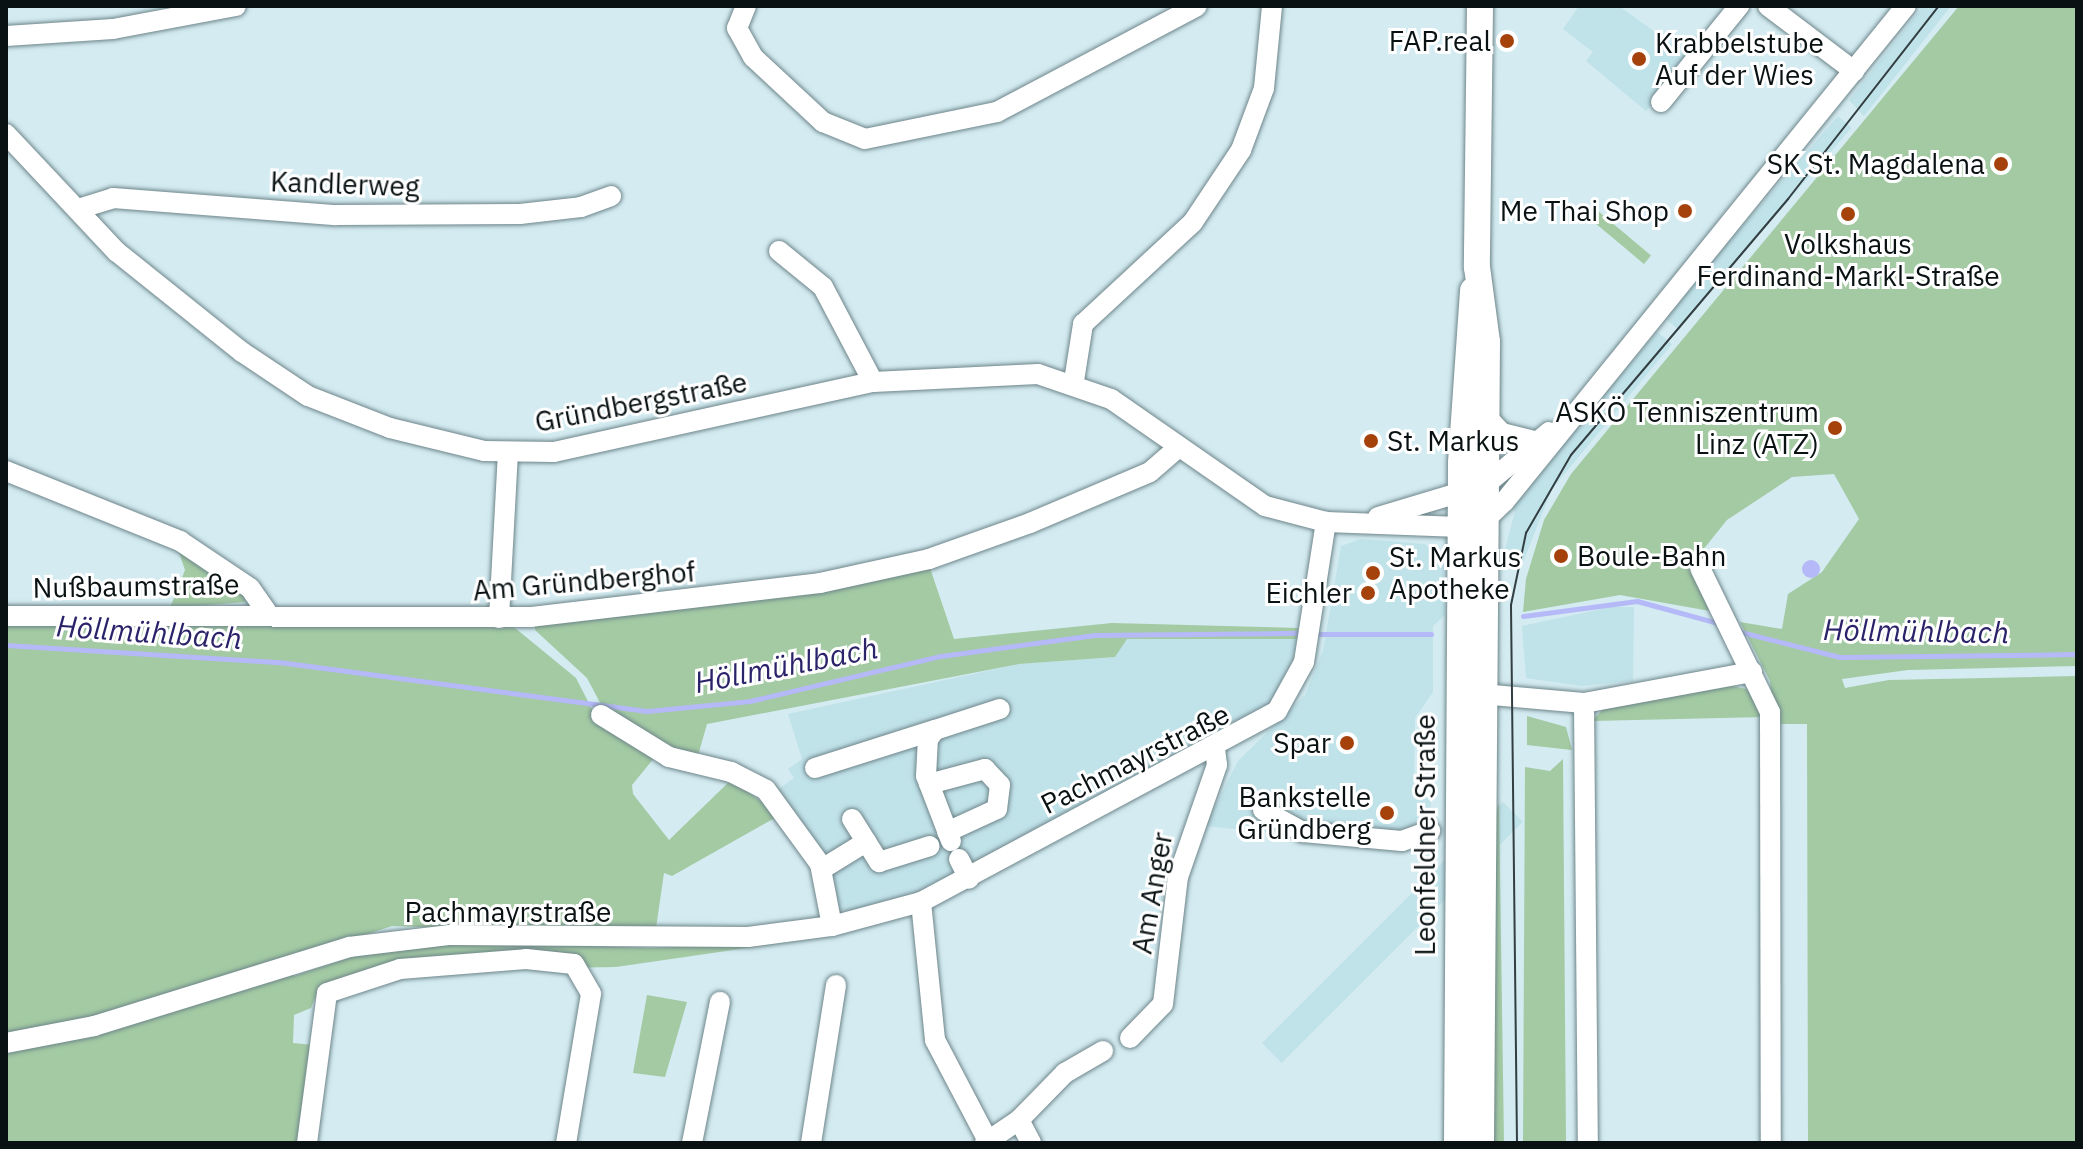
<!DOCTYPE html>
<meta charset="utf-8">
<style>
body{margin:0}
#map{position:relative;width:2083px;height:1149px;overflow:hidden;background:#d3ebf1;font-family:"IBM Plex Sans",sans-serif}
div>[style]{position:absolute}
.built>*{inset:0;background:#c0e2e9;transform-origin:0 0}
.green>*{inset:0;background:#a3caa3;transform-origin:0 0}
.water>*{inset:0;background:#b5b9f8}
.round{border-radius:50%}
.stream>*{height:5px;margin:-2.5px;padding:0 2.5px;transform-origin:2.5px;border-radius:2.5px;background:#b5b9f8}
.roads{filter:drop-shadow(0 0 2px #6e858a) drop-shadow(0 0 2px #6e858a)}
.minor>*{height:20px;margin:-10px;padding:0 10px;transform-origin:10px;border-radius:10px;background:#fff}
.major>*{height:26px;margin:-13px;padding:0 13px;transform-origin:13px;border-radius:13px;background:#fff}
.tram>*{height:2px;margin:-1px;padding:0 1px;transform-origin:1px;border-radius:1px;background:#323e41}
.dots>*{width:22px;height:22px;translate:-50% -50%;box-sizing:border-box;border:4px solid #fff;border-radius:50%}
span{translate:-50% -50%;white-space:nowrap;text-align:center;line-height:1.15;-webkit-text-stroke:6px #fff;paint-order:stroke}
.poi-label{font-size:28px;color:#091113}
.right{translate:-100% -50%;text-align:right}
.left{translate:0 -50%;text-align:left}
.street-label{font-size:28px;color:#091113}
.water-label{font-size:30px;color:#2a236a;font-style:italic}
.frame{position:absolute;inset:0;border:8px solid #091113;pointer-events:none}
</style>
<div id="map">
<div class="built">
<i style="clip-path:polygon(1579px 6px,1619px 6px,1691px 58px,1646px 111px,1586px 61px,1593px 52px,1563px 29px)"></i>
<i style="clip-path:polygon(1923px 6px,1951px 6px,1864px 116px,1849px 100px)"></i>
<i style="left:1838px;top:116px;width:18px;height:266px;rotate:41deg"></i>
<i style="clip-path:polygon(1657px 332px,1672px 344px,1552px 489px,1521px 567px,1502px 561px,1515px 511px,1510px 507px)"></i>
<i style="clip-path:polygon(1361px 539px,1425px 544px,1444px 565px,1445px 615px,1433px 626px,1433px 692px,1415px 718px,1414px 786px,1417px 794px,1431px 795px,1430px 849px,1205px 826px,1238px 761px,1305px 695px,1323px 651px,1341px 546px)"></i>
<i style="clip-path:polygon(1611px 607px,1634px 607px,1633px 681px,1581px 686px,1526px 678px,1522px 626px)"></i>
<i style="clip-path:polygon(1183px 635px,1297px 639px,1290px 678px,1272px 707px,939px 886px,860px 912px,837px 909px,827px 861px,776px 791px,794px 778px,788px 769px,802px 759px,788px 714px,1019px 664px,1115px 657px,1126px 639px)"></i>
<i style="left:1503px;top:802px;width:28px;height:341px;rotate:45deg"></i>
</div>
<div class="green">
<i style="clip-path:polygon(1959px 6px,2077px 6px,2077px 666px,1908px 670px,1842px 679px,1845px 688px,1889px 680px,2077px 676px,2077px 1143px,1808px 1143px,1807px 724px,1775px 724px,1770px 681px,1740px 622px,1782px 629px,1788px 594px,1822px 572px,1859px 519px,1834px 474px,1792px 477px,1727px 520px,1702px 551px,1710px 564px,1692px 575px,1710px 611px,1620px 595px,1523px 612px,1526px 579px,1544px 520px,1571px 474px)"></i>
<i style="left:1592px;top:206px;width:77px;height:11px;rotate:40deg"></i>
<i style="clip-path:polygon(177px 547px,246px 597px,245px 602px,170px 608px,185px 570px)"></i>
<i style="clip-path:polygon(929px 565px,954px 639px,1112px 623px,1298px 628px,1297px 639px,1127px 639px,1115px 657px,1019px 664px,707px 724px,697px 759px,606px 714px,587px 678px,535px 630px,535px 623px)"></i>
<i style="clip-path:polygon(6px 621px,509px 623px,576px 678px,595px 715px,655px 757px,632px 785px,633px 794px,669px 840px,731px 780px,780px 815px,672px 876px,664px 873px,655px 935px,392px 926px,287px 961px,294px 976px,361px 954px,456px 942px,652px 948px,795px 941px,616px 967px,368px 971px,319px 988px,311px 1008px,294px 1015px,293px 1043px,313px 1045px,301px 1143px,6px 1143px)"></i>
<i style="clip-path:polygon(1732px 686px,1751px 690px,1765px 717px,1592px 721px,1603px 709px)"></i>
<i style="clip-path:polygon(1527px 716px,1566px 727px,1572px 750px,1527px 745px)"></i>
<i style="clip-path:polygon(1563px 759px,1566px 1143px,1523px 1143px,1525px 767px,1550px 771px)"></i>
<i style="clip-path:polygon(1499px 802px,1504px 1143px,1491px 1143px,1494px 823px)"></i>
<i style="clip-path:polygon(647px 995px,687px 1002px,665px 1077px,633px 1073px)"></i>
</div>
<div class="water">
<i class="round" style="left:1802px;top:560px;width:18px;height:18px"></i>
</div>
<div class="stream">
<i style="left:1523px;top:616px;width:115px;rotate:-7.5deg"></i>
<i style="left:1637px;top:601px;width:87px;rotate:15.3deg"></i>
<i style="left:1737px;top:631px;width:106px;rotate:14.2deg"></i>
<i style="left:1840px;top:657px;width:237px;rotate:-0.7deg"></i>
<i style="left:1316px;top:634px;width:115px"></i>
<i style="left:6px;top:645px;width:274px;rotate:3.6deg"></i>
<i style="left:279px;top:662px;width:371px;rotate:7.6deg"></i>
<i style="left:647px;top:711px;width:103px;rotate:-5.5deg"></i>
<i style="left:750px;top:701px;width:196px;rotate:-13.3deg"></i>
<i style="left:941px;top:656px;width:155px;rotate:-7.8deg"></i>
<i style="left:1095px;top:635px;width:207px;rotate:-0.6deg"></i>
</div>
<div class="roads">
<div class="minor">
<i style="left:746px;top:6px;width:24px;rotate:112deg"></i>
<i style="left:737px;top:28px;width:33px;rotate:61deg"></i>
<i style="left:753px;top:57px;width:96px;rotate:42.9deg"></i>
<i style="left:823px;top:122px;width:45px;rotate:22deg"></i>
<i style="left:865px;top:139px;width:135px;rotate:-11.6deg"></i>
<i style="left:997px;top:112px;width:226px;rotate:-27.9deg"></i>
<i style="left:1768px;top:6px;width:108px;rotate:37.1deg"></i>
<i style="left:6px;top:36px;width:107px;rotate:-3.7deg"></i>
<i style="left:113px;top:29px;width:125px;rotate:-10.6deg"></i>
<i style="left:1661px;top:102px;width:124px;rotate:-50.9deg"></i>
<i style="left:6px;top:134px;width:162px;rotate:46.8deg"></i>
<i style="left:117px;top:252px;width:160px;rotate:38.7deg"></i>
<i style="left:242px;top:352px;width:79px;rotate:33.7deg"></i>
<i style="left:308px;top:396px;width:88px;rotate:21.3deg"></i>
<i style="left:390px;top:428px;width:97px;rotate:13.7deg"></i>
<i style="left:484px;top:451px;width:70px;rotate:0.8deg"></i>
<i style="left:554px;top:452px;width:327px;rotate:-12.4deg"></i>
<i style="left:873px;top:382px;width:165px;rotate:-2.8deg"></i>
<i style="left:1038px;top:374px;width:77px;rotate:18.9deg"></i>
<i style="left:1111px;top:399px;width:188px;rotate:34.8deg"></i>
<i style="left:1265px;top:506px;width:63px;rotate:14.7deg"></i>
<i style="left:1326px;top:522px;width:134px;rotate:2.1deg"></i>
<i style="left:1460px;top:527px;width:25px;rotate:-14deg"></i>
<i style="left:1484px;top:521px;width:28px;rotate:-44deg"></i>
<i style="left:1504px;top:502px;width:638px;rotate:-50.98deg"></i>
<i style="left:78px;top:209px;width:37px;rotate:-17deg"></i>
<i style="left:113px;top:198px;width:224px;rotate:4.4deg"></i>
<i style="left:336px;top:215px;width:184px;rotate:-0.3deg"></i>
<i style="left:520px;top:214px;width:61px;rotate:-6.5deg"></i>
<i style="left:581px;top:207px;width:32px;rotate:-20deg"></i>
<i style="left:779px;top:251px;width:57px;rotate:39.3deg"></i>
<i style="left:823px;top:287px;width:107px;rotate:62.2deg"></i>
<i style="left:1074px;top:381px;width:58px;rotate:-81deg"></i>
<i style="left:1083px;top:324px;width:150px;rotate:-42.8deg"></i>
<i style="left:1193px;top:222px;width:87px;rotate:-56.3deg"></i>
<i style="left:1241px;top:150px;width:66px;rotate:-69.6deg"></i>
<i style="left:1264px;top:88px;width:82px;rotate:-84.4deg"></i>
<i style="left:1486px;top:416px;width:23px;rotate:47deg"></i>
<i style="left:1502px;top:433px;width:33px;rotate:14deg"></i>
<i style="left:6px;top:471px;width:188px;rotate:21.9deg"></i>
<i style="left:180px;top:541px;width:84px;rotate:33.9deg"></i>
<i style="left:250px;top:588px;width:29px;rotate:55deg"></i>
<i style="left:1378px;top:517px;width:112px;rotate:-16.7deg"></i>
<i style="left:1485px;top:485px;width:83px;rotate:-39.6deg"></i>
<i style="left:1700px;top:568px;width:160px;rotate:64.1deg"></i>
<i style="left:1770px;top:712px;width:431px;rotate:89.9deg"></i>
<i style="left:6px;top:616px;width:525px;rotate:0.11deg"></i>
<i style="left:531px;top:617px;width:291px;rotate:-6.7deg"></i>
<i style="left:820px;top:583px;width:112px;rotate:-12.4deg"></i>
<i style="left:929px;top:559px;width:107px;rotate:-19.6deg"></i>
<i style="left:1030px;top:523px;width:130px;rotate:-23deg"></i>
<i style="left:1150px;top:472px;width:37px;rotate:-41deg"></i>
<i style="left:499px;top:618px;width:164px;rotate:-86.9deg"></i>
<i style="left:1481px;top:694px;width:103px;rotate:5deg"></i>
<i style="left:1584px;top:703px;width:171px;rotate:-10.5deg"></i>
<i style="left:1584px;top:703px;width:440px;rotate:89.5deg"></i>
<i style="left:601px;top:715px;width:80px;rotate:31.7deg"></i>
<i style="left:669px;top:757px;width:64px;rotate:13.6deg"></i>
<i style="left:731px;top:772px;width:39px;rotate:27deg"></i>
<i style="left:766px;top:790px;width:92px;rotate:53.9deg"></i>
<i style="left:820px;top:864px;width:63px;rotate:79deg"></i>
<i style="left:815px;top:768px;width:126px;rotate:-17.6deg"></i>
<i style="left:929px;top:784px;width:58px;rotate:-15deg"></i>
<i style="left:985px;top:769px;width:22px;rotate:47deg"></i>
<i style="left:1000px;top:785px;width:24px;rotate:97deg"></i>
<i style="left:997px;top:809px;width:55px;rotate:155.3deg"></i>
<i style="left:1263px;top:810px;width:46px;rotate:28.8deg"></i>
<i style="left:1303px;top:832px;width:99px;rotate:5.2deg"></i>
<i style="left:1402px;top:841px;width:30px;rotate:-20deg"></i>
<i style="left:852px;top:819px;width:51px;rotate:57.9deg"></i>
<i style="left:879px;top:862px;width:53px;rotate:-17.4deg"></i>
<i style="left:951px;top:841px;width:70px;rotate:-111deg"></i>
<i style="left:926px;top:776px;width:37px;rotate:-87deg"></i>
<i style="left:928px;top:739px;width:11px;rotate:-52deg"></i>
<i style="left:935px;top:730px;width:68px;rotate:-17.9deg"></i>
<i style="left:959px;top:859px;width:22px;rotate:63deg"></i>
<i style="left:822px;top:869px;width:52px;rotate:-31.5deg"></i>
<i style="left:921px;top:902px;width:139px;rotate:84.2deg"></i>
<i style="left:935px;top:1040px;width:114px;rotate:62.3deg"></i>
<i style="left:1130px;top:1038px;width:47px;rotate:-45.9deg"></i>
<i style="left:1163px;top:1004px;width:128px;rotate:-83.3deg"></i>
<i style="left:1178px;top:877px;width:119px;rotate:-70.8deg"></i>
<i style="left:1217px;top:765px;width:16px;rotate:-97deg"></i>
<i style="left:6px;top:1043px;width:90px;rotate:-10.9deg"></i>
<i style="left:94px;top:1026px;width:267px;rotate:-17.2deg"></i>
<i style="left:349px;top:947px;width:102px;rotate:-6.8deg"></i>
<i style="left:450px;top:935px;width:298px;rotate:0.4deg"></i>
<i style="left:748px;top:937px;width:85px;rotate:-7.5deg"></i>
<i style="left:832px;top:926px;width:92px;rotate:-15.1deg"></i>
<i style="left:921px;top:902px;width:404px;rotate:-28.2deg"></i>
<i style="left:1277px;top:711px;width:56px;rotate:-61.1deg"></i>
<i style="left:1304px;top:662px;width:142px;rotate:-81.1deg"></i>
<i style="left:1019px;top:1120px;width:26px;rotate:62deg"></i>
<i style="left:307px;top:1143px;width:151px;rotate:-82.4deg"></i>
<i style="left:327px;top:993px;width:77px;rotate:-18.2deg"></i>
<i style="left:400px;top:969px;width:126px;rotate:-4.5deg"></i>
<i style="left:526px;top:959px;width:48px;rotate:5.9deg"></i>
<i style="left:574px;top:964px;width:34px;rotate:60deg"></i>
<i style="left:591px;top:994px;width:151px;rotate:99.5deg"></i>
<i style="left:692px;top:1143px;width:144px;rotate:-78.8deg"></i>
<i style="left:811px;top:1143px;width:160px;rotate:-81deg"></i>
<i style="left:985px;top:1143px;width:41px;rotate:-34.1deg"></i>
<i style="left:1019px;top:1120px;width:66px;rotate:-45.6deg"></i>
<i style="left:1065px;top:1073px;width:44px;rotate:-30.1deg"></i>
</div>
<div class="major">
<i style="left:1480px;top:6px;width:261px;rotate:90.7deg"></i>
<i style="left:1477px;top:267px;width:76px;rotate:82.4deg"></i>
<i style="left:1487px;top:342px;width:801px;rotate:90.43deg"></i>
<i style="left:1457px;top:1143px;width:680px;rotate:-89.66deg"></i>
<i style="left:1461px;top:463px;width:173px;rotate:-86deg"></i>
</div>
</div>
<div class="tram">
<i style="left:1517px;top:1143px;width:538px;rotate:-90.64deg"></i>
<i style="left:1511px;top:605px;width:74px;rotate:-78.2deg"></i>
<i style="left:1526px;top:533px;width:90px;rotate:-60deg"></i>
<i style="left:1571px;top:455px;width:336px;rotate:-49.7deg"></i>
<i style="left:1788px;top:199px;width:245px;rotate:-52deg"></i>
</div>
<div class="dots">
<i style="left:1507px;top:41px;background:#a5420b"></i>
<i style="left:1639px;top:59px;background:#a5420b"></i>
<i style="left:2001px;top:164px;background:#a5420b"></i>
<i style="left:1685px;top:211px;background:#a5420b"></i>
<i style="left:1848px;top:214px;background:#a5420b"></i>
<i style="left:1835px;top:428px;background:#a5420b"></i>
<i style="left:1371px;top:441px;background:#a5420b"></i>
<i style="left:1561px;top:556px;background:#a5420b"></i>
<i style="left:1373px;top:573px;background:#a5420b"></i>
<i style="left:1368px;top:593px;background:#a5420b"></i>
<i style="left:1347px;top:743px;background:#a5420b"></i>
<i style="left:1387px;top:813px;background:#a5420b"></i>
</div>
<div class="poi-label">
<span class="right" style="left:1491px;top:41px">FAP.real</span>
<span class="left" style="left:1655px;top:59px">Krabbelstube<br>Auf der Wies</span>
<span class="right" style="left:1985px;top:164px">SK St. Magdalena</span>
<span class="right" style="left:1669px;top:211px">Me Thai Shop</span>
<span style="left:1848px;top:260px">Volkshaus<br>Ferdinand-Markl-Straße</span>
<span class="right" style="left:1819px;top:428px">ASKÖ Tenniszentrum<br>Linz (ATZ)</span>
<span class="left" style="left:1387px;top:441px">St. Markus</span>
<span class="left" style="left:1577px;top:556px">Boule-Bahn</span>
<span class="left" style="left:1389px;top:573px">St. Markus<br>Apotheke</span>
<span class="right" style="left:1352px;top:593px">Eichler</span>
<span class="right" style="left:1331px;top:743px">Spar</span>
<span class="right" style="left:1371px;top:813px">Bankstelle<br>Gründberg</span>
</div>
<div class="street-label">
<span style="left:345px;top:184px;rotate:2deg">Kandlerweg</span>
<span style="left:641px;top:402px;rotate:-11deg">Gründbergstraße</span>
<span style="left:584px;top:581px;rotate:-5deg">Am Gründberghof</span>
<span style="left:136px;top:586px;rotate:-1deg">Nußbaumstraße</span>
<span style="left:1135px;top:759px;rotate:-27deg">Pachmayrstraße</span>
<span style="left:1425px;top:835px;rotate:-90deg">Leonfeldner Straße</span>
<span style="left:1152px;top:893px;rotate:-80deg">Am Anger</span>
<span style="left:508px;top:912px">Pachmayrstraße</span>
</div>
<div class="water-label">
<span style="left:1916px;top:631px;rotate:1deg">Höllmühlbach</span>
<span style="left:149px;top:632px;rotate:4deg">Höllmühlbach</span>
<span style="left:786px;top:665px;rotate:-11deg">Höllmühlbach</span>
</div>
<div class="frame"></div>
</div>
